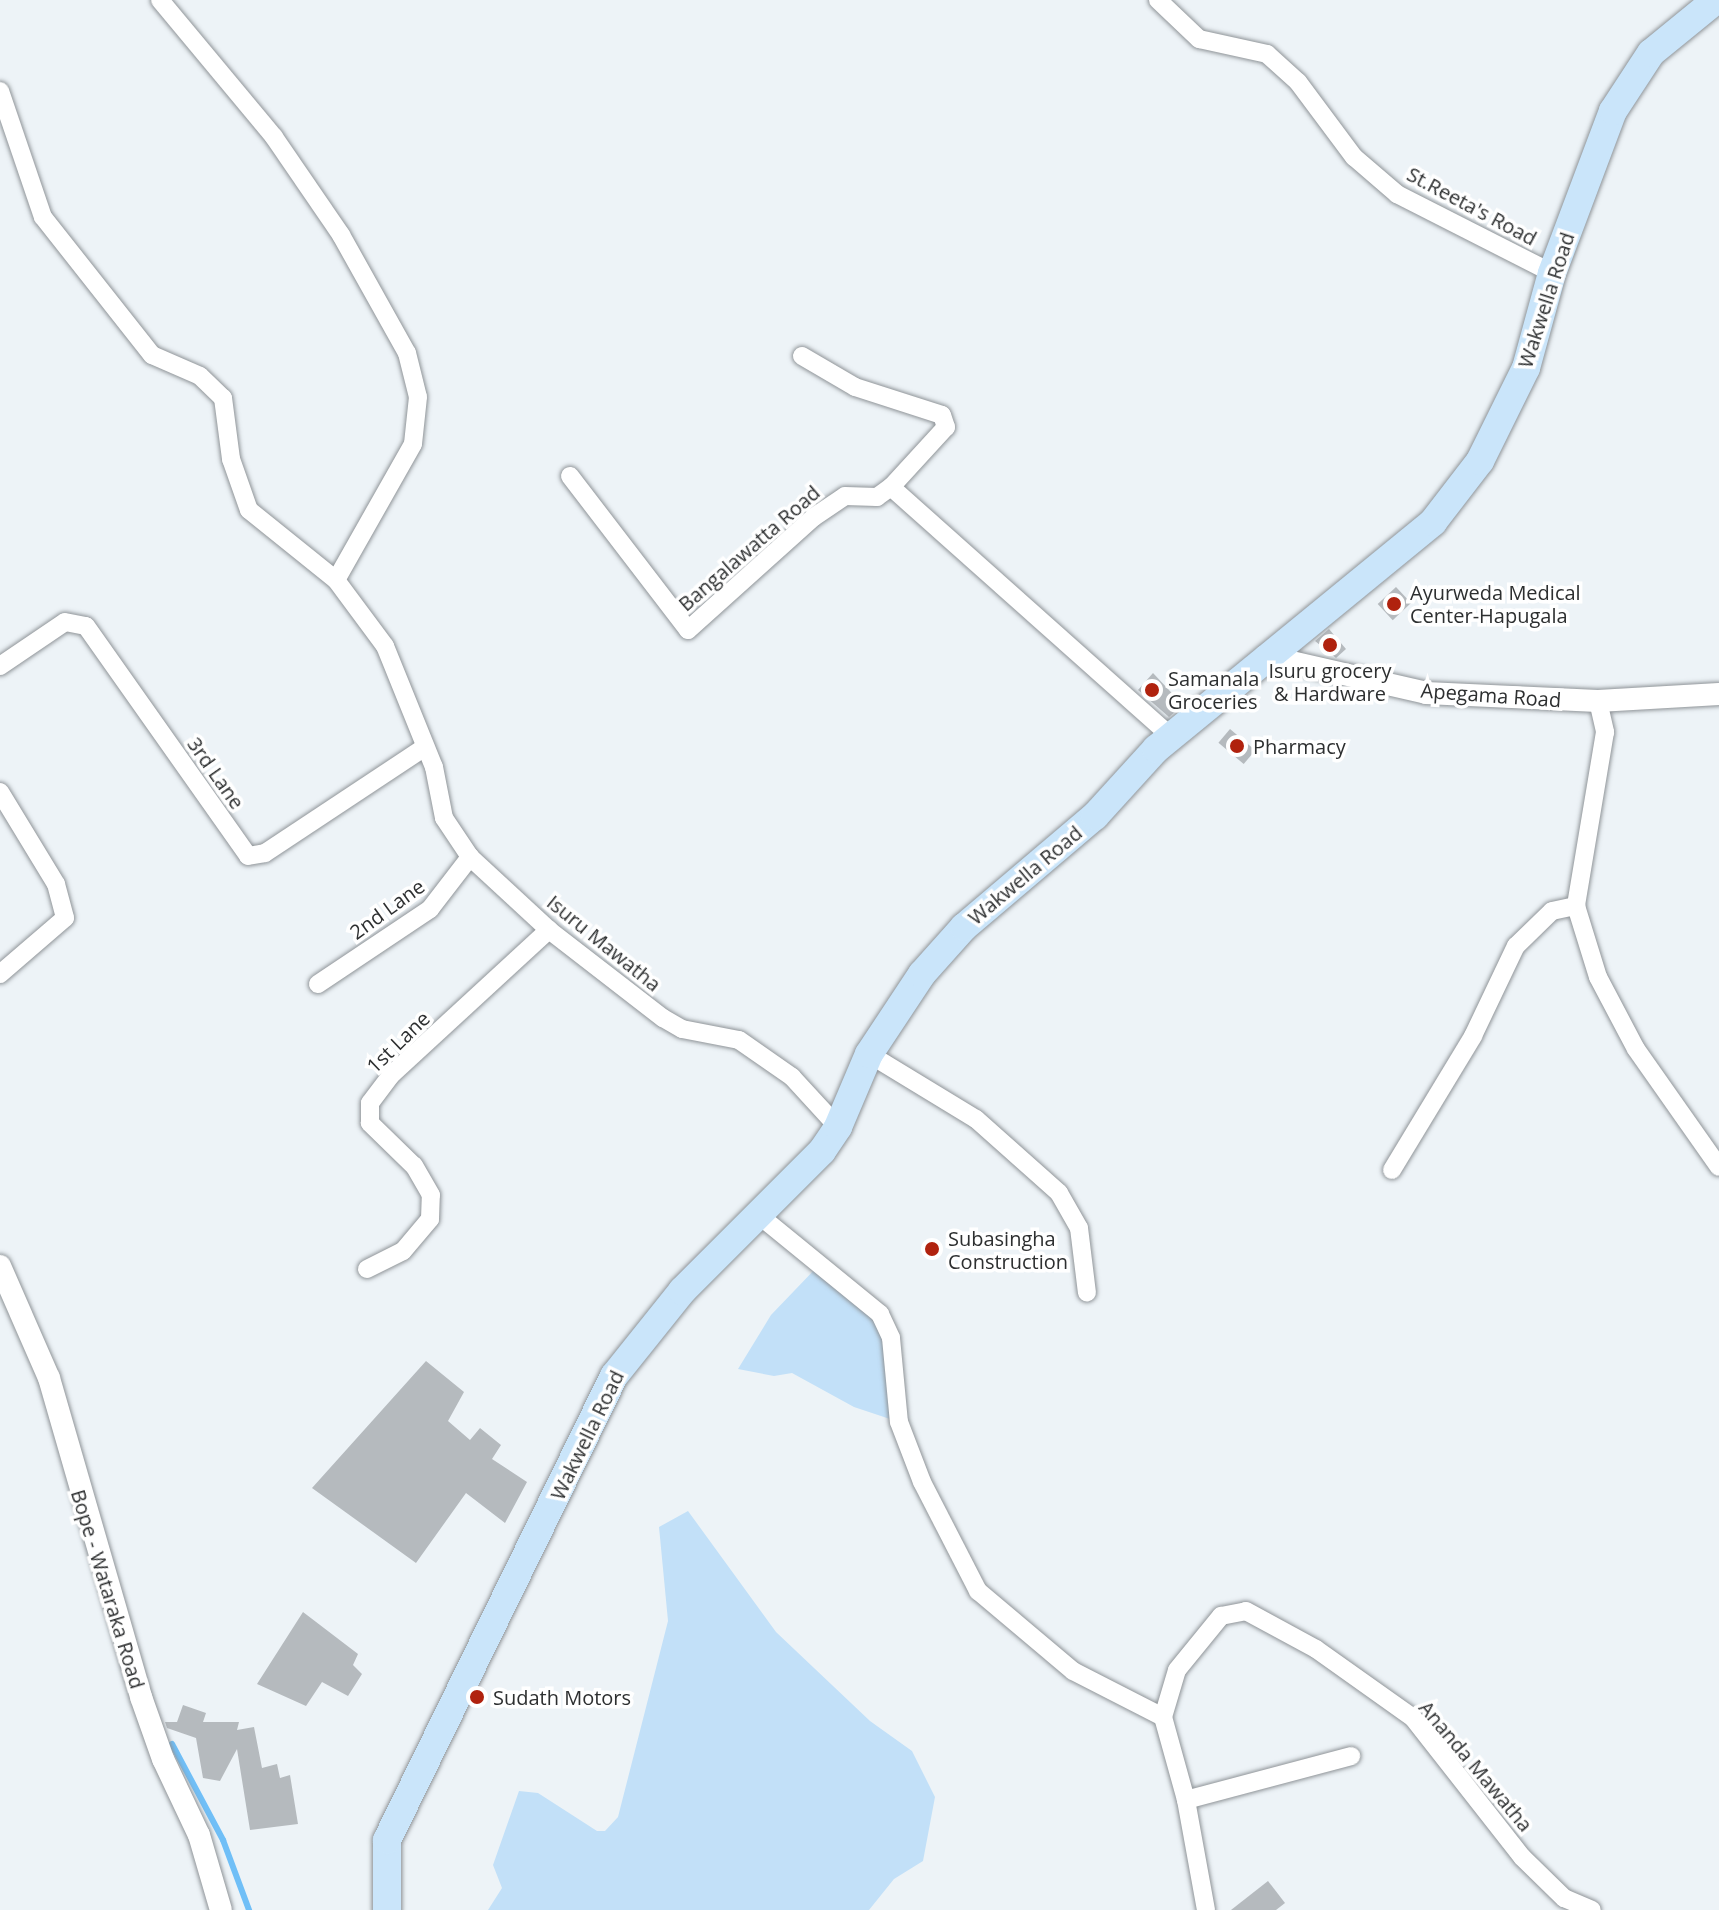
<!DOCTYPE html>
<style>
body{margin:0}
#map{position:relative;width:1719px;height:1910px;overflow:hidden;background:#edf3f7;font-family:"Open Sans",sans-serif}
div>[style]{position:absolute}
.green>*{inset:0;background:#c2e0f8}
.stream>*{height:6px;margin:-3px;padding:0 3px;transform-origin:3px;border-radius:3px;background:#70bff7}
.building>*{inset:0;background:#b5babe;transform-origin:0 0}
.roads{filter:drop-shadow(0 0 2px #8f9498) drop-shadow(0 0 2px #8f9498)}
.minor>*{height:18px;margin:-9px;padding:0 9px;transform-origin:9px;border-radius:9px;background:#fff}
.tertiary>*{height:22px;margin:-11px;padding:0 11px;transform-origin:11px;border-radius:11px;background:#fff}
.primary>*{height:28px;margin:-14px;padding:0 14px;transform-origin:14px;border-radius:14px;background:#cae5fa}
.dots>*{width:22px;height:22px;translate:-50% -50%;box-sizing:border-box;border:4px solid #fff;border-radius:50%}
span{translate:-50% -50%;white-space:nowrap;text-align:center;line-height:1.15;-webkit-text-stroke:7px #fff;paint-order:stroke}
.street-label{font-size:20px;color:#2d2f30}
.poi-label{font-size:20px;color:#2d2f30}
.left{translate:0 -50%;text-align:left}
</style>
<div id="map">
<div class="green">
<i style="clip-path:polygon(818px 1266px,880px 1314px,899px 1422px,854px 1407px,792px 1373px,774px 1376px,738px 1369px,771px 1315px)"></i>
<i style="clip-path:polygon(688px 1511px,776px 1632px,870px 1721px,912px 1751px,935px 1797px,923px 1861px,894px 1879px,869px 1910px,488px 1910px,502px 1888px,493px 1865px,519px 1791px,538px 1793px,597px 1831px,605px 1831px,618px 1817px,668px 1621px,659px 1527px)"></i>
</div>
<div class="stream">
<i style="left:172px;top:1744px;width:109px;rotate:62deg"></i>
<i style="left:223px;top:1840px;width:75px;rotate:69.6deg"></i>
</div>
<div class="building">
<i style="left:1396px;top:587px;width:22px;height:25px;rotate:47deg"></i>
<i style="clip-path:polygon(1329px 629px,1346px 649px,1336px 658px,1315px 641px)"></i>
<i style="clip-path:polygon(1153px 673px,1183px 705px,1169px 717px,1138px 690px)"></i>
<i style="left:1230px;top:729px;width:33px;height:18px;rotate:40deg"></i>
<i style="clip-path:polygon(426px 1361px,464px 1392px,448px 1421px,470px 1440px,480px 1428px,501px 1445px,492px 1459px,527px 1482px,505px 1523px,466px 1493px,416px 1563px,312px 1488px)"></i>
<i style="clip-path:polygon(303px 1612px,358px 1654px,353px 1665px,362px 1674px,348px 1696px,322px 1682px,306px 1706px,257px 1684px)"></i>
<i style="clip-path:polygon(183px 1705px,206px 1713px,203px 1722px,239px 1722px,237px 1730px,254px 1727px,262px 1768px,277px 1764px,280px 1778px,290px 1775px,298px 1824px,250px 1830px,237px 1749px,220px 1781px,203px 1778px,196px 1738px,167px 1728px,165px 1722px,177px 1722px)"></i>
<i style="clip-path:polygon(1268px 1881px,1285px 1903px,1276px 1910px,1231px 1910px)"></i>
</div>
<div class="roads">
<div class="minor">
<i style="left:160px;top:0;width:178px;rotate:50.2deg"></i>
<i style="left:274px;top:137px;width:119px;rotate:55.6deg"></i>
<i style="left:341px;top:235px;width:135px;rotate:60.8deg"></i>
<i style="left:407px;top:353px;width:45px;rotate:76deg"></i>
<i style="left:418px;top:397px;width:47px;rotate:96.1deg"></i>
<i style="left:413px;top:444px;width:156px;rotate:119.5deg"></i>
<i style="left:1158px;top:0;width:57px;rotate:43.6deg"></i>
<i style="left:1199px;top:39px;width:70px;rotate:12.4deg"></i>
<i style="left:1267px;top:54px;width:42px;rotate:42.1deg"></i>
<i style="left:1298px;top:82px;width:94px;rotate:53.3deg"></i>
<i style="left:1354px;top:157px;width:57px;rotate:40.7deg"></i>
<i style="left:1397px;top:194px;width:174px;rotate:27deg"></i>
<i style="left:0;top:91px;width:133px;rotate:71.2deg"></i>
<i style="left:43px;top:217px;width:176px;rotate:51.7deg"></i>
<i style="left:152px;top:355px;width:52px;rotate:23.6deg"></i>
<i style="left:200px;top:376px;width:32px;rotate:44deg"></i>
<i style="left:223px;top:398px;width:62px;rotate:82.5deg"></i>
<i style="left:231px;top:459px;width:54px;rotate:70.6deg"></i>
<i style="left:249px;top:510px;width:112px;rotate:38.8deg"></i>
<i style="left:336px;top:580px;width:82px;rotate:53.4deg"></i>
<i style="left:385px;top:646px;width:131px;rotate:68deg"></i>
<i style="left:434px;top:767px;width:52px;rotate:78.9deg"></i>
<i style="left:444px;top:818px;width:47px;rotate:56.3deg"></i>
<i style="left:470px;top:857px;width:108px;rotate:42.7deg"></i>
<i style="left:549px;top:930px;width:144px;rotate:37.7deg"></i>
<i style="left:663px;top:1018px;width:22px;rotate:30deg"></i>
<i style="left:682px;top:1029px;width:58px;rotate:10.9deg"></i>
<i style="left:739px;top:1040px;width:65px;rotate:34.9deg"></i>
<i style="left:792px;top:1077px;width:68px;rotate:47.4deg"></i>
<i style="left:802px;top:356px;width:61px;rotate:30.3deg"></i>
<i style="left:855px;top:387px;width:91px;rotate:17.8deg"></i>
<i style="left:942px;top:415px;width:13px;rotate:72deg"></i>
<i style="left:946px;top:427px;width:81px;rotate:132.5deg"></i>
<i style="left:570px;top:476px;width:194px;rotate:52.5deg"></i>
<i style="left:688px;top:630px;width:169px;rotate:-41.9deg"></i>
<i style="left:814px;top:517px;width:37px;rotate:-34deg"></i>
<i style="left:845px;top:496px;width:32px;rotate:2deg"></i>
<i style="left:877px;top:497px;width:17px;rotate:-36deg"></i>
<i style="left:891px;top:487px;width:376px;rotate:41.7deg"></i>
<i style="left:0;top:666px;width:78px;rotate:-34.1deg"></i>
<i style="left:65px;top:622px;width:21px;rotate:11deg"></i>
<i style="left:86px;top:626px;width:281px;rotate:54.8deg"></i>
<i style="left:248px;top:856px;width:17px;rotate:-10deg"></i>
<i style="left:265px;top:853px;width:192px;rotate:-33.5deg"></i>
<i style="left:1598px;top:701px;width:32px;rotate:77deg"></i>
<i style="left:1605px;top:732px;width:176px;rotate:99.5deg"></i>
<i style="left:1576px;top:906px;width:74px;rotate:72.8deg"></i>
<i style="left:1598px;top:977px;width:81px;rotate:62.2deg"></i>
<i style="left:1636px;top:1049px;width:144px;rotate:54.9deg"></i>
<i style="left:0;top:792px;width:108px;rotate:58.7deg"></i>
<i style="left:56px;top:884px;width:35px;rotate:75deg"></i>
<i style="left:65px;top:918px;width:86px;rotate:139.3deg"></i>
<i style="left:318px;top:984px;width:135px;rotate:-33.8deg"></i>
<i style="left:430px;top:909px;width:66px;rotate:-52.4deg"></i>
<i style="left:869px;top:1054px;width:125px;rotate:31.3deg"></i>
<i style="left:976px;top:1119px;width:111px;rotate:41.7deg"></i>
<i style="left:1059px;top:1193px;width:40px;rotate:60.3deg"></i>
<i style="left:1079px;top:1228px;width:65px;rotate:83deg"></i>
<i style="left:1392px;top:1170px;width:157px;rotate:-58.8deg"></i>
<i style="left:1473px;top:1036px;width:100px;rotate:-64.5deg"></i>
<i style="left:1516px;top:946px;width:50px;rotate:-44.2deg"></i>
<i style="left:1552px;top:911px;width:25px;rotate:-12deg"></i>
<i style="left:760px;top:1216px;width:155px;rotate:39.2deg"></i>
<i style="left:880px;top:1314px;width:26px;rotate:65deg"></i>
<i style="left:891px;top:1338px;width:84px;rotate:84.6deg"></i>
<i style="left:899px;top:1422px;width:64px;rotate:69deg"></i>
<i style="left:922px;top:1482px;width:123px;rotate:62.8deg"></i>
<i style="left:978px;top:1591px;width:124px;rotate:40.1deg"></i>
<i style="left:1073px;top:1671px;width:101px;rotate:27.1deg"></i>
<i style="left:1163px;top:1717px;width:49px;rotate:-73.4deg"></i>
<i style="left:1177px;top:1670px;width:70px;rotate:-50.8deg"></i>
<i style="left:1221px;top:1616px;width:25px;rotate:-11deg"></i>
<i style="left:1246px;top:1611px;width:80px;rotate:28.5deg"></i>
<i style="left:1316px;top:1649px;width:119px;rotate:35.4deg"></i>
<i style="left:1413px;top:1718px;width:177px;rotate:51.9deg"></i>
<i style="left:1522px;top:1857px;width:59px;rotate:44.3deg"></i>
<i style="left:1564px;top:1898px;width:30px;rotate:23deg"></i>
<i style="left:367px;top:1269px;width:40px;rotate:-26.6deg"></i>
<i style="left:403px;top:1251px;width:42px;rotate:-49.8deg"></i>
<i style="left:430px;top:1219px;width:24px;rotate:-88deg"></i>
<i style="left:431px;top:1195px;width:34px;rotate:-120deg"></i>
<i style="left:414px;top:1166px;width:62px;rotate:-135.7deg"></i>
<i style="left:370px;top:1123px;width:20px;rotate:-90deg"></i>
<i style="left:370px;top:1103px;width:34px;rotate:-53deg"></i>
<i style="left:390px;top:1076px;width:216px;rotate:-42.6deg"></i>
<i style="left:1163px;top:1717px;width:86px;rotate:74.5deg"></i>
<i style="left:1186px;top:1800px;width:112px;rotate:79.7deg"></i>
<i style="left:1186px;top:1800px;width:171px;rotate:-14.9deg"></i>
</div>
<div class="tertiary">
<i style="left:1265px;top:656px;width:165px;rotate:12.9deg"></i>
<i style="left:1426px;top:693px;width:172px;rotate:2.7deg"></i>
<i style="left:1598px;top:701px;width:121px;rotate:-3.3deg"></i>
<i style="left:0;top:1266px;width:122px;rotate:66.4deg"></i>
<i style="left:49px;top:1378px;width:332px;rotate:73.9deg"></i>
<i style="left:141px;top:1697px;width:66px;rotate:70.5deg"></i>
<i style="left:163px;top:1759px;width:84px;rotate:64.7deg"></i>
<i style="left:199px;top:1835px;width:78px;rotate:73.7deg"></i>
</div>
<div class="primary">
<i style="left:387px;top:1910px;width:70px;rotate:-90deg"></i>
<i style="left:387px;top:1840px;width:517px;rotate:-63.93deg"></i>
<i style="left:614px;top:1376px;width:109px;rotate:-51.3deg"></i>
<i style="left:682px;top:1291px;width:198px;rotate:-45deg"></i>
<i style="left:822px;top:1151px;width:29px;rotate:-56deg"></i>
<i style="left:838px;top:1127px;width:79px;rotate:-67deg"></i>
<i style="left:869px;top:1054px;width:96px;rotate:-56.5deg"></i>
<i style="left:922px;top:974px;width:63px;rotate:-48.2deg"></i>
<i style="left:964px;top:927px;width:172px;rotate:-40.3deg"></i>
<i style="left:1095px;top:816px;width:91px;rotate:-47.7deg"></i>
<i style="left:1156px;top:749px;width:358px;rotate:-39.3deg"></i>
<i style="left:1433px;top:522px;width:77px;rotate:-52.4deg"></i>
<i style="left:1480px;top:461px;width:104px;rotate:-63.7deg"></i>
<i style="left:1526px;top:368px;width:98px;rotate:-74.7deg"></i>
<i style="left:1552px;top:273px;width:173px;rotate:-69.4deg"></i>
<i style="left:1613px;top:111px;width:69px;rotate:-56.8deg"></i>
<i style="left:1651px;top:53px;width:84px;rotate:-39.2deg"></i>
</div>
</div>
<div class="dots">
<i style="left:1394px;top:604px;background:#b0220e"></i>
<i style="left:1330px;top:645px;background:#b0220e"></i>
<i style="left:1152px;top:690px;background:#b0220e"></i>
<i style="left:1237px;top:746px;background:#b0220e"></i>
<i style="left:932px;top:1249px;background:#b0220e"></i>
<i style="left:477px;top:1697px;background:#b0220e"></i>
</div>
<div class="street-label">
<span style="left:1472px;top:206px;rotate:28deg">St.Reeta's Road</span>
<span style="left:1546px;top:300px;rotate:-72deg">Wakwella Road</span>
<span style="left:749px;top:548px;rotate:-41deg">Bangalawatta Road</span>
<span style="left:1491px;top:695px;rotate:4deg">Apegama Road</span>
<span style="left:216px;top:773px;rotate:55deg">3rd Lane</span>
<span style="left:1025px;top:875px;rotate:-40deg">Wakwella Road</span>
<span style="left:387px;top:909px;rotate:-36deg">2nd Lane</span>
<span style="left:604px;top:943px;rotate:39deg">Isuru Mawatha</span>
<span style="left:398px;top:1042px;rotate:-44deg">1st Lane</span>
<span style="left:587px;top:1435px;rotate:-64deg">Wakwella Road</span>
<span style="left:108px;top:1589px;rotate:73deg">Bope - Wataraka Road</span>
<span style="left:1476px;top:1766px;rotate:50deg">Ananda Mawatha</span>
</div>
<div class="poi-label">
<span class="left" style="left:1410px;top:604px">Ayurweda Medical<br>Center-Hapugala</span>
<span style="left:1330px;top:682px">Isuru grocery<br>&amp; Hardware</span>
<span class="left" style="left:1168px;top:690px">Samanala<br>Groceries</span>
<span class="left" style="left:1253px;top:746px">Pharmacy</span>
<span class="left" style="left:948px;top:1250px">Subasingha<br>Construction</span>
<span class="left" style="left:493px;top:1697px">Sudath Motors</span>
</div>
</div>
